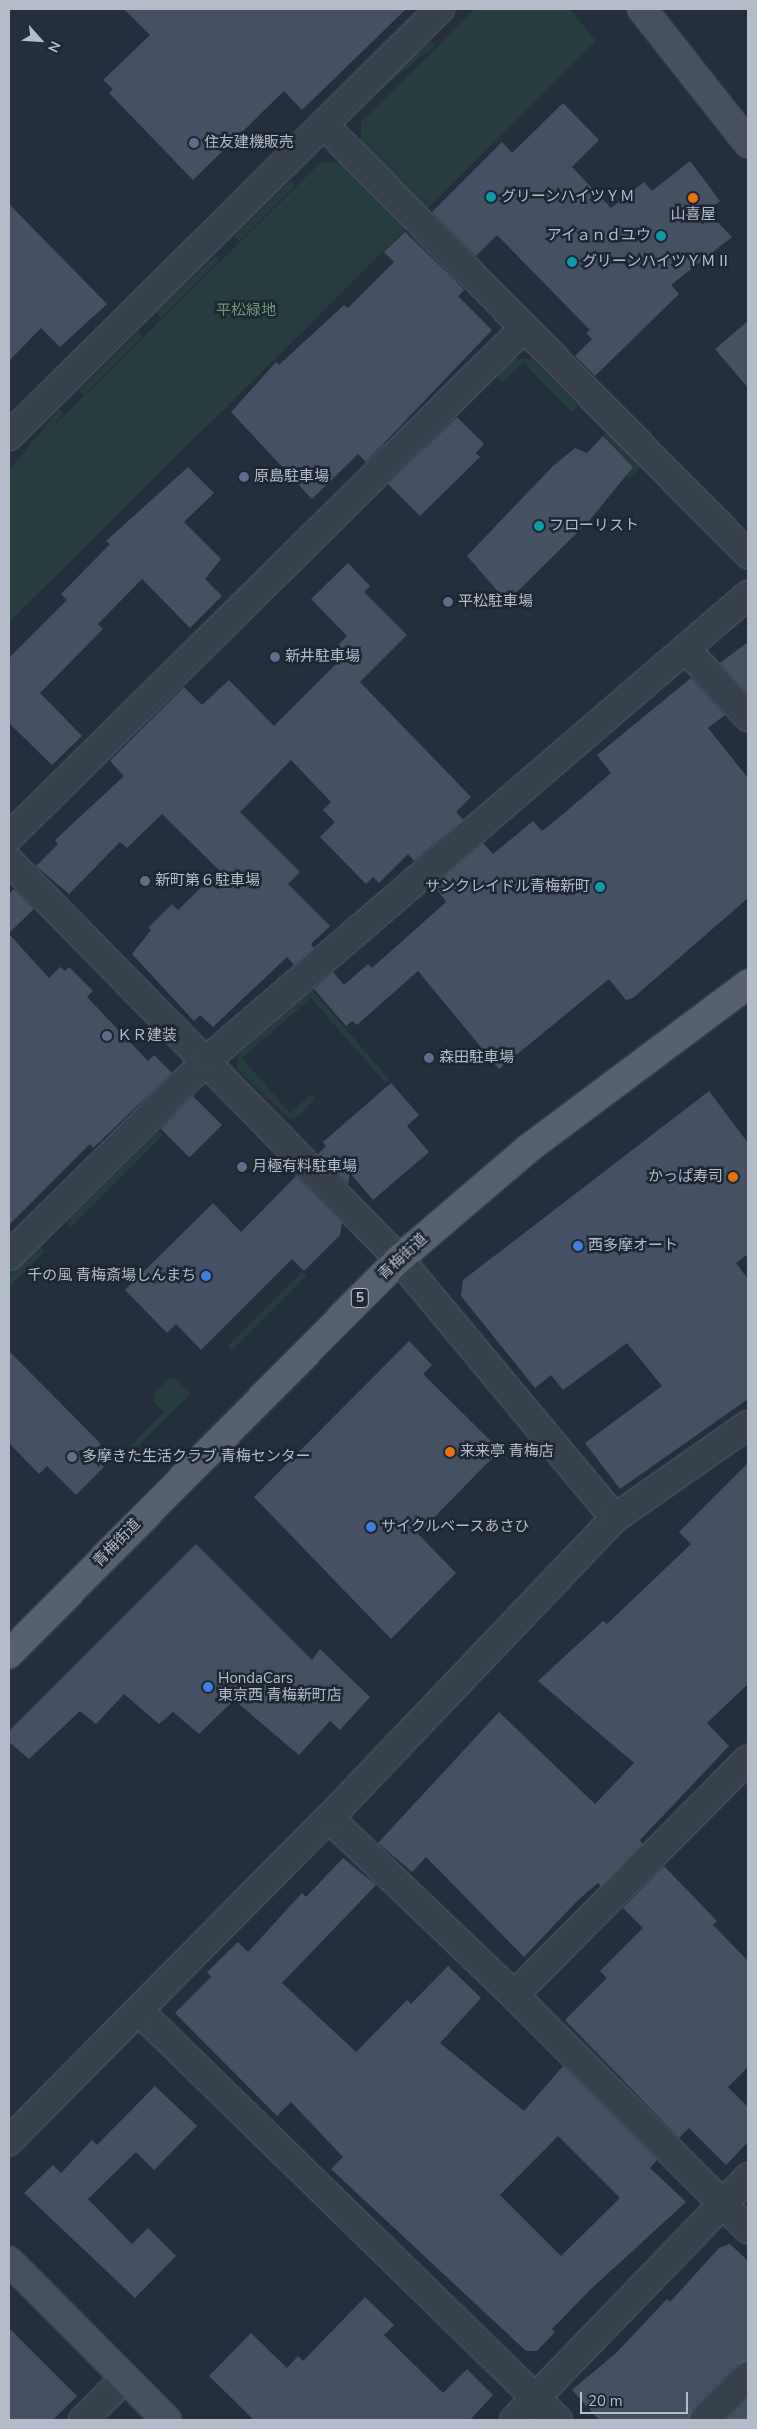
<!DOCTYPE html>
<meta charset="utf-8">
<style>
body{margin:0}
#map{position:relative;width:757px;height:2429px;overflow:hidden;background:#242f3e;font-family:"Nunito Sans","Noto Sans JP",sans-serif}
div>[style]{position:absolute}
.green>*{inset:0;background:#263c3f;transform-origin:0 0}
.building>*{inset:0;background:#455162;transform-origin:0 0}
.roads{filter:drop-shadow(0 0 1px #565f6c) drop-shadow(0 0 1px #565f6c)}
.street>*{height:28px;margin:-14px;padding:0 14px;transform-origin:14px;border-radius:14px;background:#38414e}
.secondary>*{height:28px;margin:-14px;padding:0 14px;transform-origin:14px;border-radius:14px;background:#465061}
.primary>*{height:28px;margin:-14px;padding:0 14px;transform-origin:14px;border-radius:14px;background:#56606e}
.dots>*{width:14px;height:14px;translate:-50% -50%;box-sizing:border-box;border:2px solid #1d2633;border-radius:50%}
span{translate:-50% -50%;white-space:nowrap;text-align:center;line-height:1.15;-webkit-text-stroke:5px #1d2633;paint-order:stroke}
.shield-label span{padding:1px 4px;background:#1d2633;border:1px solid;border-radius:4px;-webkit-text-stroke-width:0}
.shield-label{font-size:14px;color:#b4bcc9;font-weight:700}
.poi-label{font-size:15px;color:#b4bcc9}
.left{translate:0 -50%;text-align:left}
.right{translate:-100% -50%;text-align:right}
.park-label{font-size:15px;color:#6b9a76}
.street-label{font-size:15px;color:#b4bcc9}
.frame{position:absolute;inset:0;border:10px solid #b4bcc9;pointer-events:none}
.north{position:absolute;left:15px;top:15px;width:50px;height:50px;-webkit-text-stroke:4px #1d2633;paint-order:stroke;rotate:116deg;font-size:14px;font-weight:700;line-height:20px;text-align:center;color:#b4bcc9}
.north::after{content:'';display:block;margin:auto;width:18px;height:22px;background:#b4bcc9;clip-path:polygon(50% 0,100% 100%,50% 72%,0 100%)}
.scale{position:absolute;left:580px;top:2392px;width:108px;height:22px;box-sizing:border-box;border:2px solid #b4bcc9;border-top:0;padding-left:6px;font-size:15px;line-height:18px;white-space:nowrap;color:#b4bcc9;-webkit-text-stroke:4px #1d2633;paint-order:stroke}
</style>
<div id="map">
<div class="green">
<i style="clip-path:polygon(475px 9px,570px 9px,596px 41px,427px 209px,361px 141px,361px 122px)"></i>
<i style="left:431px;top:41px;width:6px;height:83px;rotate:51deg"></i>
<i style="clip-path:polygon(339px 162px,406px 229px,9px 622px,9px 470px,320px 163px)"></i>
<i style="clip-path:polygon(291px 181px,295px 185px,239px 241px,234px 236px)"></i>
<i style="clip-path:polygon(215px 256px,219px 260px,161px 318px,156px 313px)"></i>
<i style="left:138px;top:332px;width:6px;height:83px;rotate:45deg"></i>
<i style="clip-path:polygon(514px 359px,532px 359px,579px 405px,572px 412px,524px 363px,502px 382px,496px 377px)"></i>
<i style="left:59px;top:409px;width:6px;height:71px;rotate:39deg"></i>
<i style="clip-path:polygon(606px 432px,641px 466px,629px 479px,626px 475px,634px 467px,603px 435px)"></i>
<i style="clip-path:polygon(312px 990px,390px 1080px,386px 1084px,311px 998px,242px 1058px,290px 1113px,311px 1094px,315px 1099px,298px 1117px,289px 1119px,237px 1069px,238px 1054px)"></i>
<i style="left:158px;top:1130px;width:7px;height:130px;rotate:45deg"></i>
<i style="clip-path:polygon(40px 1245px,45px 1251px,9px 1287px,9px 1276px)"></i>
<i style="left:302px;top:1272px;width:6px;height:105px;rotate:45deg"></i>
<i style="clip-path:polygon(169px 1378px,175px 1378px,190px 1394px,126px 1459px,122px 1454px,164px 1412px,153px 1400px,154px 1393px)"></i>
</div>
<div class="building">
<i style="clip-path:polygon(124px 9px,406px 9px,302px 110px,284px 91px,193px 180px,109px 93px,113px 89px,103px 80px,150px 35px)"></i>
<i style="clip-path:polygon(563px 103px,599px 140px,572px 167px,611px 208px,644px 182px,652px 191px,690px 161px,720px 201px,707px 211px,732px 237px,671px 285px,679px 294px,595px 376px,575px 356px,592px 339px,586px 333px,590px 330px,497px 235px,476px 256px,432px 212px,502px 142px,512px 153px)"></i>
<i style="clip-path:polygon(9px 204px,107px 304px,60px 347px,41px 328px,9px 361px)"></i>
<i style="clip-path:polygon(405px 232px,453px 278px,464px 290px,458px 296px,492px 330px,366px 462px,358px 454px,312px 499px,231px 412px,276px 362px,279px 365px,344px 305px,348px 308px,394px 262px,384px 252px)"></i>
<i style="clip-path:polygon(748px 321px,748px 388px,715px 349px)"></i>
<i style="clip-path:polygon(457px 417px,484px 444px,476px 453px,480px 457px,420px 516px,388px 484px)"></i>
<i style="clip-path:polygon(603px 436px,633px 467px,589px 521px,519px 590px,508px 598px,501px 595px,467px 556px,553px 466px,575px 448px,587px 453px)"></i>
<i style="clip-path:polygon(188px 467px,214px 493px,184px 522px,221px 559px,205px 579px,222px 596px,190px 628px,142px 579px,98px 624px,103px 629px,40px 693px,82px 736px,52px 765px,9px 723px,9px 658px,67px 600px,61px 594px,110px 544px,106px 541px)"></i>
<i style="clip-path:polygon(348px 563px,370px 586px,364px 592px,407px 635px,360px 682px,471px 797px,456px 812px,463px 820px,414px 861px,408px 854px,379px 883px,373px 877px,366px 884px,320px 837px,335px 822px,323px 810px,331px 802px,291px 760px,240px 812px,300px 872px,288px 884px,330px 926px,311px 944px,314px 948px,294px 965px,287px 957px,213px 1027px,200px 1015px,194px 1021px,132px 954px,151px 930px,148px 928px,172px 904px,178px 910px,219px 870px,162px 814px,127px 848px,120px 842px,69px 894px,36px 866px,58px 844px,55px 840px,124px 776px,110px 761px,184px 687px,202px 705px,229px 680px,274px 726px,344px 656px,336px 647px,347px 636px,311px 599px)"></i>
<i style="clip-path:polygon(748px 642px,748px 694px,720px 663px)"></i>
<i style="clip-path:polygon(691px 678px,725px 715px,708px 728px,748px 778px,748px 898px,633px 998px,626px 1000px,609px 979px,499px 1069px,418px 971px,357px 1025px,352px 1021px,346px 1026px,314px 989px,333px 972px,344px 985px,368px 964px,372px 968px,446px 902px,434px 885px,483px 843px,493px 854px,533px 821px,542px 831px,563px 814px,611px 773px,597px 755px)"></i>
<i style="clip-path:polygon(14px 889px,34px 909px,9px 933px,9px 894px)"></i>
<i style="clip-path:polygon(9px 934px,49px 978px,60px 967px,65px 971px,69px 967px,93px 991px,87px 997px,148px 1061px,154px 1055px,172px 1073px,93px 1148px,90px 1144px,9px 1225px)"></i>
<i style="clip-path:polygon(391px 1083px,419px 1115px,407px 1126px,429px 1152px,373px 1200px,350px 1173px,348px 1184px,318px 1154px,326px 1146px,323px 1142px)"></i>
<i style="clip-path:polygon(709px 1091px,748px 1143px,748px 1254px,736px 1263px,748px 1279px,748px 1399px,620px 1489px,585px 1443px,662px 1386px,627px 1343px,563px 1390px,551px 1375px,535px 1388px,461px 1296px,463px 1280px)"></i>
<i style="left:193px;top:1096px;width:41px;height:46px;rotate:45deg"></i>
<i style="clip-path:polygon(296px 1176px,342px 1223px,340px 1235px,304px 1271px,292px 1259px,201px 1350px,176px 1324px,167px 1333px,125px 1290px,213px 1203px,241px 1232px)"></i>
<i style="clip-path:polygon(409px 1341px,432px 1365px,423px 1374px,500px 1450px,418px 1534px,456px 1573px,391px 1639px,254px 1497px)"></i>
<i style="clip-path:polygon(9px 1351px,101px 1444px,91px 1454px,104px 1467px,76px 1495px,47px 1466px,39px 1474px,9px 1443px)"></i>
<i style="clip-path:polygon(748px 1463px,748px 1684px,707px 1723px,729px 1746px,640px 1840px,642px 1844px,601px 1886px,598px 1883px,578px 1900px,524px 1957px,426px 1857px,412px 1872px,378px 1843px,499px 1712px,595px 1804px,634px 1763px,538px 1681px,603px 1621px,607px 1624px,691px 1544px,679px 1532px)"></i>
<i style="clip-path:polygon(196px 1544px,312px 1660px,320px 1649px,370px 1697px,340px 1730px,330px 1721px,299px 1755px,234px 1700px,199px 1734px,173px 1712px,159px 1724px,124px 1694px,96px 1724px,80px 1711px,29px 1759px,9px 1742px,9px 1731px)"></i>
<i style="clip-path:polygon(evenodd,343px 1858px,376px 1885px,282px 1983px,356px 2052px,407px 2000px,411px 2004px,448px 1966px,481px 1998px,440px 2043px,524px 2111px,563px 2066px,657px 2160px,650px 2168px,686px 2202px,591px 2289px,552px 2329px,555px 2332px,537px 2351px,526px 2351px,331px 2169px,343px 2157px,291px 2102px,277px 2116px,175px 2013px,211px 1977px,207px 1972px,238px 1942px,248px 1952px,302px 1893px,306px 1897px,343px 1858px,558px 2136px,620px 2198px,561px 2256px,500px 2195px,558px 2136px)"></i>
<i style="clip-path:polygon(664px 1866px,717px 1921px,713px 1925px,748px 1961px,748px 2067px,728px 2087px,748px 2107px,748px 2142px,726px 2165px,689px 2128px,679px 2138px,565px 2020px,607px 1978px,600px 1971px,643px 1928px,623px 1908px)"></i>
<i style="clip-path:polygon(155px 2086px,197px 2126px,154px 2170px,136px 2152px,88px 2199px,132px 2244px,148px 2228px,176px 2256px,135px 2298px,24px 2193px,53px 2165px,61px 2173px,92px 2140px,97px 2145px)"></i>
<i style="clip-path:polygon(730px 2244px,748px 2261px,748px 2361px,737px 2365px,693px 2409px,689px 2420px,599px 2420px,572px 2390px,616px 2353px,667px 2299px,670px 2302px,719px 2248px)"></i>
<i style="clip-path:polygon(365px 2297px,394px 2325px,384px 2335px,443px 2393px,467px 2369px,493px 2395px,470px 2420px,254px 2420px,209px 2376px,251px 2333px,287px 2368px,298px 2356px,303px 2361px)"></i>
<i style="clip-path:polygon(9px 2328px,77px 2396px,53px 2420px,9px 2420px)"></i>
<i style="clip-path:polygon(748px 2398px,748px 2420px,726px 2420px)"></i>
</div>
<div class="roads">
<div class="street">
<i style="left:323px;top:124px;width:605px;rotate:45.34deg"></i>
<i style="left:9px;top:436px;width:607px;rotate:-44.73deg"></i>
<i style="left:686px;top:649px;width:92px;rotate:47.6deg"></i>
<i style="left:9px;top:837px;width:724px;rotate:-44.66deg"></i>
<i style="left:9px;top:861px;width:557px;rotate:45.58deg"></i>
<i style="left:399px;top:1259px;width:337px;rotate:50.2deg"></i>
<i style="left:9px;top:1256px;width:279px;rotate:-44.7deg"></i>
<i style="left:207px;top:1060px;width:713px;rotate:-40.68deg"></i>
<i style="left:329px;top:1818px;width:256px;rotate:43.7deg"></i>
<i style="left:514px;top:1995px;width:331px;rotate:45deg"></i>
<i style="left:514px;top:1995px;width:332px;rotate:-45.2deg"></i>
<i style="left:139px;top:2011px;width:586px;rotate:44.31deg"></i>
<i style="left:9px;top:2141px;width:455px;rotate:-45.3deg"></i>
<i style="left:329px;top:1818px;width:414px;rotate:-46.4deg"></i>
<i style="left:615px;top:1518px;width:162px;rotate:-35deg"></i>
<i style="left:83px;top:2420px;width:59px;rotate:-45deg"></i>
<i style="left:514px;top:2420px;width:337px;rotate:-46deg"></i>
<i style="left:704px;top:2420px;width:62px;rotate:-45deg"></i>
</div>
<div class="secondary">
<i style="left:642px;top:9px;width:171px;rotate:51.7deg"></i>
<i style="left:9px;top:2261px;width:224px;rotate:45.2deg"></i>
</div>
<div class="primary">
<i style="left:9px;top:1654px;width:555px;rotate:-45.36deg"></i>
<i style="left:399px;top:1259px;width:171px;rotate:-40.5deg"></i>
<i style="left:529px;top:1148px;width:274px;rotate:-36.8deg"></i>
</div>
</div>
<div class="dots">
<i style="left:194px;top:143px;background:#5c6f8a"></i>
<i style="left:491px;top:197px;background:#0f9aa8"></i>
<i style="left:693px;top:198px;background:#e8710a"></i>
<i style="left:661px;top:236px;background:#0f9aa8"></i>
<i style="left:572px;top:262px;background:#0f9aa8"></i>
<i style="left:244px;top:477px;background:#5c6f8a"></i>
<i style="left:539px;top:526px;background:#0f9aa8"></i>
<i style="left:448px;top:602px;background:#5c6f8a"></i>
<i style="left:275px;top:657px;background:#5c6f8a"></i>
<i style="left:145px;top:881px;background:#5c6f8a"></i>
<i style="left:600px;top:887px;background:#0f9aa8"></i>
<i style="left:107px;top:1036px;background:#5c6f8a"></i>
<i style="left:429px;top:1058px;background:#5c6f8a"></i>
<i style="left:242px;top:1167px;background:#5c6f8a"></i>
<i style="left:733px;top:1177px;background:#e8710a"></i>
<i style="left:578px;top:1246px;background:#3f7fe0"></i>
<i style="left:206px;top:1276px;background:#3f7fe0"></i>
<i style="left:450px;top:1452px;background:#e8710a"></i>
<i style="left:72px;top:1457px;background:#5c6f8a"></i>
<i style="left:371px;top:1527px;background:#3f7fe0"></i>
<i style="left:208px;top:1687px;background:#3f7fe0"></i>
</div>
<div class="shield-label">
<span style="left:360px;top:1298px">5</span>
</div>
<div class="poi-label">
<span class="left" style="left:204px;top:143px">住友建機販売</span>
<span class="left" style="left:501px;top:197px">グリーンハイツＹＭ</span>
<span style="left:693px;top:215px">山喜屋</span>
<span class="right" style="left:651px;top:236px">アイａｎｄユウ</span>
<span class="left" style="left:582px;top:262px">グリーンハイツＹＭⅡ</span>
<span class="left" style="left:254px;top:477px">原島駐車場</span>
<span class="left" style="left:549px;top:526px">フローリスト</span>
<span class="left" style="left:458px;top:602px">平松駐車場</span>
<span class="left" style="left:285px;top:657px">新井駐車場</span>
<span class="left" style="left:155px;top:881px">新町第６駐車場</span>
<span class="right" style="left:590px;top:887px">サンクレイドル青梅新町</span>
<span class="left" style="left:117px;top:1036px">ＫＲ建装</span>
<span class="left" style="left:439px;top:1058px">森田駐車場</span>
<span class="left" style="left:252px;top:1167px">月極有料駐車場</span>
<span class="right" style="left:723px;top:1177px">かっぱ寿司</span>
<span class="left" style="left:588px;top:1246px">西多摩オート</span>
<span class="right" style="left:196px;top:1276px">千の風 青梅斎場しんまち</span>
<span class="left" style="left:460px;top:1452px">来来亭 青梅店</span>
<span class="left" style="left:82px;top:1457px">多摩きた生活クラブ 青梅センター</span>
<span class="left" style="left:381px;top:1527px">サイクルベースあさひ</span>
<span class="left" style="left:218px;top:1687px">HondaCars<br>東京西 青梅新町店</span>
</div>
<div class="park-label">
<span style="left:246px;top:311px">平松緑地</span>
</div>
<div class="street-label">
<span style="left:403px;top:1257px;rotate:-43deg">青梅街道</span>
<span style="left:117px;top:1543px;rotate:-46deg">青梅街道</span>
</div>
<div class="frame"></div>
<div class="north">N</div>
<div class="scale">20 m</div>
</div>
